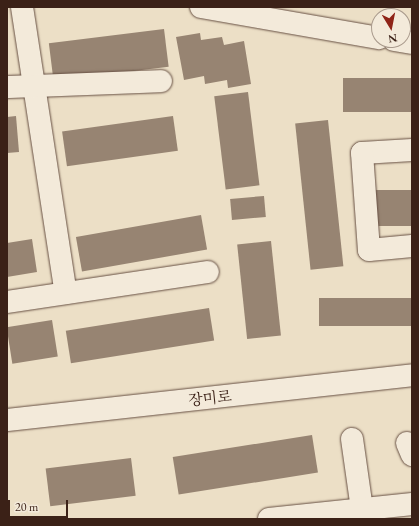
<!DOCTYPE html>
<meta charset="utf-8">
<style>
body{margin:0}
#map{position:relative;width:419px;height:526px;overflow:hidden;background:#ecdfc6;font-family:"EB Garamond","Noto Serif KR",serif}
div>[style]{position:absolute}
.building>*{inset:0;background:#978472;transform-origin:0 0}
.roads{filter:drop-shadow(0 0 1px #675043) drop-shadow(0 0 1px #675043)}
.minor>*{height:22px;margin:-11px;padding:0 11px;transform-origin:11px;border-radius:11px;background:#f3eada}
span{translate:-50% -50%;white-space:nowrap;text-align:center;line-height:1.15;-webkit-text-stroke:4px #f3eada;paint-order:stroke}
.street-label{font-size:15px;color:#3b2117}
.frame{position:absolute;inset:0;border:8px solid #3b2117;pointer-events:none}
.north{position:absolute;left:371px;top:8px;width:40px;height:40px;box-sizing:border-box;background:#f3eada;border:1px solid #a99a8c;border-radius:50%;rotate:170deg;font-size:11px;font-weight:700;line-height:16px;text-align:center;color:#3b2117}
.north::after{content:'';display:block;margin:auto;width:14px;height:18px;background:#8f2418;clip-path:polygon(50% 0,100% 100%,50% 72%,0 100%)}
.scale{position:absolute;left:8px;top:500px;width:60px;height:18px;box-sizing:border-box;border:2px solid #3b2117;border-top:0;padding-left:5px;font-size:12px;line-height:14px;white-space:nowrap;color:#3b2117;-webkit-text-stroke:3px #f3eada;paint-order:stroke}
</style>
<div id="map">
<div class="building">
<i style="left:164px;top:29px;width:38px;height:116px;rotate:83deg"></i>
<i style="clip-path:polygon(200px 33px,201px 40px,222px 37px,224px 45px,244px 41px,251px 84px,228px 88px,227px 80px,205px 84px,204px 76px,184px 80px,176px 37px)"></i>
<i style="left:412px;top:78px;width:34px;height:69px;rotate:90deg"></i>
<i style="left:248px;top:92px;width:94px;height:34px;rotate:83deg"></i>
<i style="clip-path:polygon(16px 116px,19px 152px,7px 153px,7px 117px)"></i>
<i style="left:173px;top:116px;width:35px;height:112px;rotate:82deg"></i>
<i style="left:328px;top:120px;width:147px;height:33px;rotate:84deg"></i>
<i style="left:412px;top:190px;width:36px;height:38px;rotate:90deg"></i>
<i style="left:264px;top:196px;width:21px;height:34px;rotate:85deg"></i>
<i style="left:201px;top:215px;width:35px;height:127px;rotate:80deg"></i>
<i style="clip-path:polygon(32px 239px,37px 272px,7px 277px,7px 243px)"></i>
<i style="left:271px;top:241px;width:95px;height:34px;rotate:84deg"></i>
<i style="left:412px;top:298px;width:28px;height:93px;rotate:90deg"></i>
<i style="left:209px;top:308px;width:33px;height:145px;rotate:81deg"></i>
<i style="left:52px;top:320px;width:37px;height:46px;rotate:81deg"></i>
<i style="left:312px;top:435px;width:38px;height:141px;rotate:81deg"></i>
<i style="left:131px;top:458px;width:38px;height:86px;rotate:83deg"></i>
</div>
<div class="roads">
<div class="minor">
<i style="left:22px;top:7px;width:289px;rotate:81.3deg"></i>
<i style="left:201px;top:7px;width:181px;rotate:9.9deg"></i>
<i style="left:394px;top:40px;width:18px;rotate:9deg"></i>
<i style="left:7px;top:87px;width:154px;rotate:-2.2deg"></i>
<i style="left:412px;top:150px;width:50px;rotate:176.6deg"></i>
<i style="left:362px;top:153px;width:97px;rotate:85.9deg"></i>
<i style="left:369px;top:250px;width:43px;rotate:-5.3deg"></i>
<i style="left:7px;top:302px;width:203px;rotate:-8.5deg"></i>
<i style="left:7px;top:420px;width:407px;rotate:-6.3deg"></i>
<i style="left:352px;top:439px;width:71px;rotate:81.9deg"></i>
<i style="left:407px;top:443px;width:13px;rotate:67deg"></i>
<i style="left:269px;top:519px;width:144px;rotate:-6deg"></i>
</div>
</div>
<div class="street-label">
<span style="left:210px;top:398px;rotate:-6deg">장미로</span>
</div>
<div class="frame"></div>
<div class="north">N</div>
<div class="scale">20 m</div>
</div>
